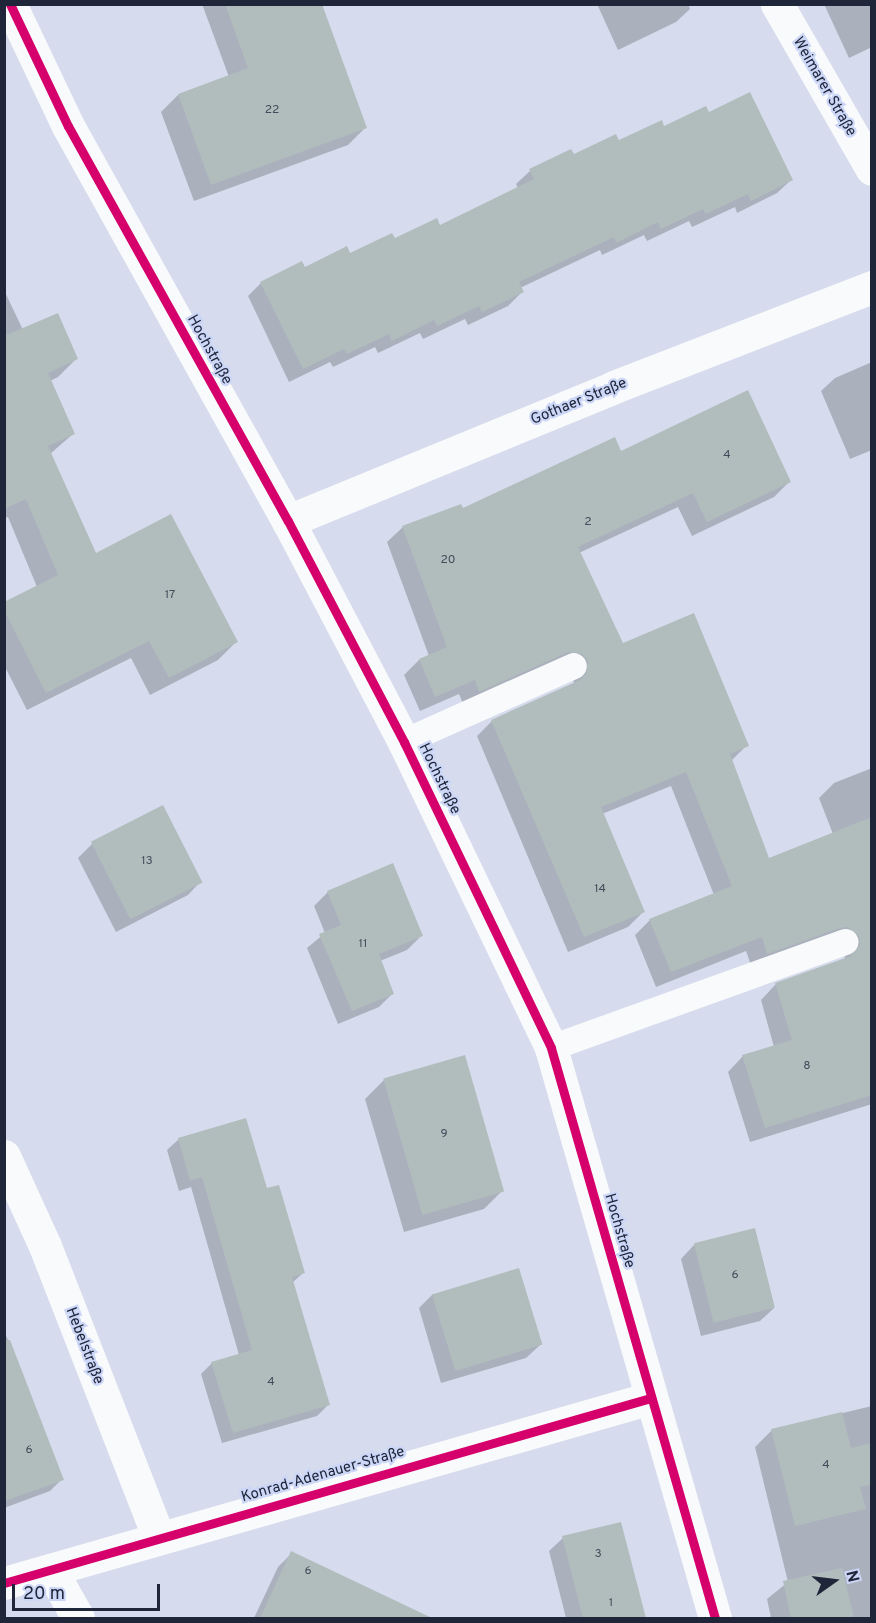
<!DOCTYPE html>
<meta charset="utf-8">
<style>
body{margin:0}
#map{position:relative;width:876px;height:1623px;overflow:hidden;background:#d6dced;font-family:Overpass,sans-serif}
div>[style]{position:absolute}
.shadow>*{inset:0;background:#0003}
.building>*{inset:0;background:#b1bdbd;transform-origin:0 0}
.service>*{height:26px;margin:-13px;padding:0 13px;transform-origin:13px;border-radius:13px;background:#f9fafc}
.minor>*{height:33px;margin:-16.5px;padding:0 16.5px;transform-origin:16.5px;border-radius:16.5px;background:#f9fafc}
.tertiary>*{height:33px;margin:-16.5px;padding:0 16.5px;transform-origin:16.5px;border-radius:16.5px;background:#f9fafc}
.cycleway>*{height:9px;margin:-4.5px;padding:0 4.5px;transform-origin:4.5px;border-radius:4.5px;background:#d6006c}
span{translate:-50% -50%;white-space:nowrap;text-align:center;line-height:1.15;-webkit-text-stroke:4.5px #ccd7f7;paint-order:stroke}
.number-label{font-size:12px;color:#444c5b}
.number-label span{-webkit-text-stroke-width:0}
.street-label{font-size:15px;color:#20263a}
.frame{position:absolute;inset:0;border:6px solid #20263a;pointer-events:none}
.north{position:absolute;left:804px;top:1551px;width:60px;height:60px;-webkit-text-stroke:4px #ccd7f7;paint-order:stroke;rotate:76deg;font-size:16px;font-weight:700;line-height:24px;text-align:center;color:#20263a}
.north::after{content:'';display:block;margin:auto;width:21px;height:27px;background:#20263a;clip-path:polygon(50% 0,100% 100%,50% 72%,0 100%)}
.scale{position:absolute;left:12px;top:1584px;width:148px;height:27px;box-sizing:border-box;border:3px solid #20263a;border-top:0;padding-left:8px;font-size:18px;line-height:21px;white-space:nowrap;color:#20263a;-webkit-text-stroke:4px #ccd7f7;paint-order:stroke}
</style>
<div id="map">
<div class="shadow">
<i style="clip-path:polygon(202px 4px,298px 4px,365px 128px,348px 145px,194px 201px,161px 112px,178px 95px,229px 77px)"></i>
<i style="clip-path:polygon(597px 4px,688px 4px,690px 9px,676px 22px,618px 50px)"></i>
<i style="clip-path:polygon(824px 4px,872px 4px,872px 47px,849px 58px)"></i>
<i style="clip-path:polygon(708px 114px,791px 180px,777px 193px,737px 213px,735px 207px,692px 227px,689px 221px,647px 241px,644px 235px,602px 255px,600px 250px,520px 288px,522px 292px,508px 306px,468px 325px,465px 319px,423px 339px,420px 333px,378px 353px,375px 347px,333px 367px,330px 362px,289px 382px,248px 296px,261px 283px,439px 227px,518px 188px,516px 184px,530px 171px)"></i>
<i style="clip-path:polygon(4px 290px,23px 330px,76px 359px,58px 377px,50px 381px,73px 434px,50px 454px,95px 555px,236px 642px,218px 660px,150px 695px,131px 658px,27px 710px,4px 665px,4px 603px,37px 587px,8px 517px,4px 518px)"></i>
<i style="clip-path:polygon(872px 362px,872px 450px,850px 459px,821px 391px,835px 378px)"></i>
<i style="clip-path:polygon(620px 453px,789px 482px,774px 497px,692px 536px,678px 507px,579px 553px,622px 644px,747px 745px,732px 760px,768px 860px,833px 834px,819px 798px,834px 783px,872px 768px,872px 1104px,750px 1142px,728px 1072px,743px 1056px,774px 1047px,761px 1000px,776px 984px,845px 960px,844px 952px,752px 968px,746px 951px,656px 987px,635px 935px,650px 920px,714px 895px,671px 786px,602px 814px,643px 912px,628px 927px,568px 952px,477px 736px,492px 721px,574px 684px,573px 675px,464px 706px,459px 694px,420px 711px,404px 675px,419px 660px,429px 656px,387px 542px,403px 527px,462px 510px)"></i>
<i style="clip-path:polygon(163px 807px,201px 881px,188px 895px,116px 932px,78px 858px,92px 844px)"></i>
<i style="clip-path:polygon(328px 892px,421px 936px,407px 950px,380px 961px,393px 993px,379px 1007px,338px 1024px,307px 948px,325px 933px,314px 906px)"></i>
<i style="clip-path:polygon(384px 1080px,503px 1190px,484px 1209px,404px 1232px,365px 1099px)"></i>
<i style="clip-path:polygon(179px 1139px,266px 1190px,303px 1273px,292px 1283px,328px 1405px,317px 1416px,222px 1443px,201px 1374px,212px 1363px,239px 1355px,191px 1187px,179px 1191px,167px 1150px)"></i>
<i style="clip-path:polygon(694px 1245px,774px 1308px,760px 1321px,701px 1336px,681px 1259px)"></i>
<i style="clip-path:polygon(433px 1294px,540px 1345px,526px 1358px,441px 1383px,419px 1308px)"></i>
<i style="clip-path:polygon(4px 1330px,62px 1479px,50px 1491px,4px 1508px)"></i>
<i style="clip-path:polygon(872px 1406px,872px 1618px,771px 1618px,767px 1599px,788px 1582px,755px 1447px,772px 1430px)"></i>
<i style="clip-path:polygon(620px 1523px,644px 1618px,566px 1618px,549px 1551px,563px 1538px)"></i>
<i style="clip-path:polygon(292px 1553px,374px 1592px,361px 1618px,254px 1618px,278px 1567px)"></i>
</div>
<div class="building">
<i style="clip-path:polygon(225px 4px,322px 4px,367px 128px,211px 185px,178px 94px,248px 68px)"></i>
<i style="clip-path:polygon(750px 92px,793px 180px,751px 201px,748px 194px,706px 214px,703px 209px,661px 229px,658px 222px,616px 243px,614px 237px,519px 282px,524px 292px,482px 312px,479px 306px,437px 326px,434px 320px,392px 341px,389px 334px,347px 354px,344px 349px,303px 369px,260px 282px,302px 261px,305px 267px,347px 246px,350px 253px,392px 233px,395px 238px,437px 218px,440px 225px,534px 179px,529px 169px,571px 149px,574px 154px,616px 134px,619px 140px,662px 120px,664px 126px,706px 106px,709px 112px)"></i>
<i style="clip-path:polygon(58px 313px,78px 359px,48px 373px,75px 434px,48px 446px,96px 553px,171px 514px,238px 642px,169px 678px,149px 641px,46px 693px,4px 610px,4px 602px,58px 575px,26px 499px,4px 509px,4px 336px)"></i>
<i style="clip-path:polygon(748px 390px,791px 482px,707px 522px,693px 493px,578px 547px,623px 643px,694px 613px,749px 746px,730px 754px,769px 858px,872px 817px,872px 1095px,765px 1128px,742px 1055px,792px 1040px,775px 983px,851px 956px,860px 945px,859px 936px,848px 927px,840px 928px,767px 954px,762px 937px,671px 972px,649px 919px,732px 886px,686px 772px,601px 807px,645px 912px,584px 937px,491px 720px,580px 680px,586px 674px,588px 660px,582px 654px,568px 652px,479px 692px,475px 680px,435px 697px,419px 659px,447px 647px,402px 526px,461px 504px,463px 508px,615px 437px,621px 451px)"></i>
<i style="left:163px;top:805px;width:87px;height:81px;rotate:63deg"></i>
<i style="clip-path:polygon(393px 863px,423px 936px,379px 954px,394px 994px,352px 1011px,319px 934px,341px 925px,327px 891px)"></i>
<i style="left:465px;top:1055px;width:142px;height:85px;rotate:74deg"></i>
<i style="clip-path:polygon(246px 1118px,267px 1188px,279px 1185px,305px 1273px,292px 1277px,330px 1405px,233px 1433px,211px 1362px,252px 1350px,202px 1177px,190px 1181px,178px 1138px)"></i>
<i style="left:755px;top:1228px;width:82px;height:63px;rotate:76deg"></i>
<i style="left:519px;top:1268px;width:80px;height:91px;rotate:73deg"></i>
<i style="clip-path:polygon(10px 1340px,64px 1480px,4px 1501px,4px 1341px)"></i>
<i style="clip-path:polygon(842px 1412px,851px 1448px,872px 1443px,872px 1484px,860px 1487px,866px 1509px,795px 1526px,771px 1429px)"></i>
<i style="clip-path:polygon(621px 1522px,646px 1618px,583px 1618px,562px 1536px)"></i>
<i style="clip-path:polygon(291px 1551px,432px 1618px,260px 1618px)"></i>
<i style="clip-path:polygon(842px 1568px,854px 1618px,791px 1618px,783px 1581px)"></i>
</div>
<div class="service">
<i style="left:404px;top:742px;width:186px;rotate:-24.1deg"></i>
<i style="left:551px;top:1048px;width:313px;rotate:-19.8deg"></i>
</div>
<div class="minor">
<i style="left:777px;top:4px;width:190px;rotate:60.1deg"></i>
<i style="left:288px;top:521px;width:352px;rotate:-22.3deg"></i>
<i style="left:614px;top:387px;width:277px;rotate:-21.2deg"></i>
<i style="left:4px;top:1156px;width:99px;rotate:65.5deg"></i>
<i style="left:45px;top:1246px;width:313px;rotate:68.7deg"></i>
<i style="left:51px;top:1570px;width:55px;rotate:60.6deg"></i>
<i style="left:4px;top:1583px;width:673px;rotate:-15.96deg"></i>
</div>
<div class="tertiary">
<i style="left:10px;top:4px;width:135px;rotate:64.6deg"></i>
<i style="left:68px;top:126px;width:452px;rotate:60.9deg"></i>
<i style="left:288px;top:521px;width:250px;rotate:62.3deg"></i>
<i style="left:404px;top:742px;width:339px;rotate:64.3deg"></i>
<i style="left:551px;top:1048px;width:593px;rotate:73.95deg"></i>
</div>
<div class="cycleway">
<i style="left:10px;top:4px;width:135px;rotate:64.6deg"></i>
<i style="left:68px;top:126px;width:452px;rotate:60.9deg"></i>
<i style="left:288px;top:521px;width:250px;rotate:62.3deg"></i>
<i style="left:404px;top:742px;width:339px;rotate:64.3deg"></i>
<i style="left:551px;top:1048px;width:593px;rotate:73.95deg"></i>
<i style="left:4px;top:1583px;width:673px;rotate:-15.96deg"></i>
</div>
<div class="number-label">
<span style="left:272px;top:111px">22</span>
<span style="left:727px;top:456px">4</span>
<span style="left:588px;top:523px">2</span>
<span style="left:448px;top:561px">20</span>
<span style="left:170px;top:596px">17</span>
<span style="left:147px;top:862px">13</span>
<span style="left:600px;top:890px">14</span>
<span style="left:363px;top:945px">11</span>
<span style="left:807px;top:1067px">8</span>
<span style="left:444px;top:1135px">9</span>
<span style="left:735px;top:1276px">6</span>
<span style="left:271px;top:1383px">4</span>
<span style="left:29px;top:1451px">6</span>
<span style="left:826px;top:1466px">4</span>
<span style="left:598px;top:1555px">3</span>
<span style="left:308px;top:1572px">6</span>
<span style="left:611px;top:1604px">1</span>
</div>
<div class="street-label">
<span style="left:824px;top:87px;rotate:60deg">Weimarer Straße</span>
<span style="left:209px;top:350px;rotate:61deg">Hochstraße</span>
<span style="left:579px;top:402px;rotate:-22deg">Gothaer Straße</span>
<span style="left:439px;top:779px;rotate:64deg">Hochstraße</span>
<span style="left:619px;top:1231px;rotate:74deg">Hochstraße</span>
<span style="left:84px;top:1346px;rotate:69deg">Hebelstraße</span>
<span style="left:323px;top:1475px;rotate:-16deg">Konrad-Adenauer-Straße</span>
</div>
<div class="frame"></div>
<div class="north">N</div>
<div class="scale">20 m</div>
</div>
